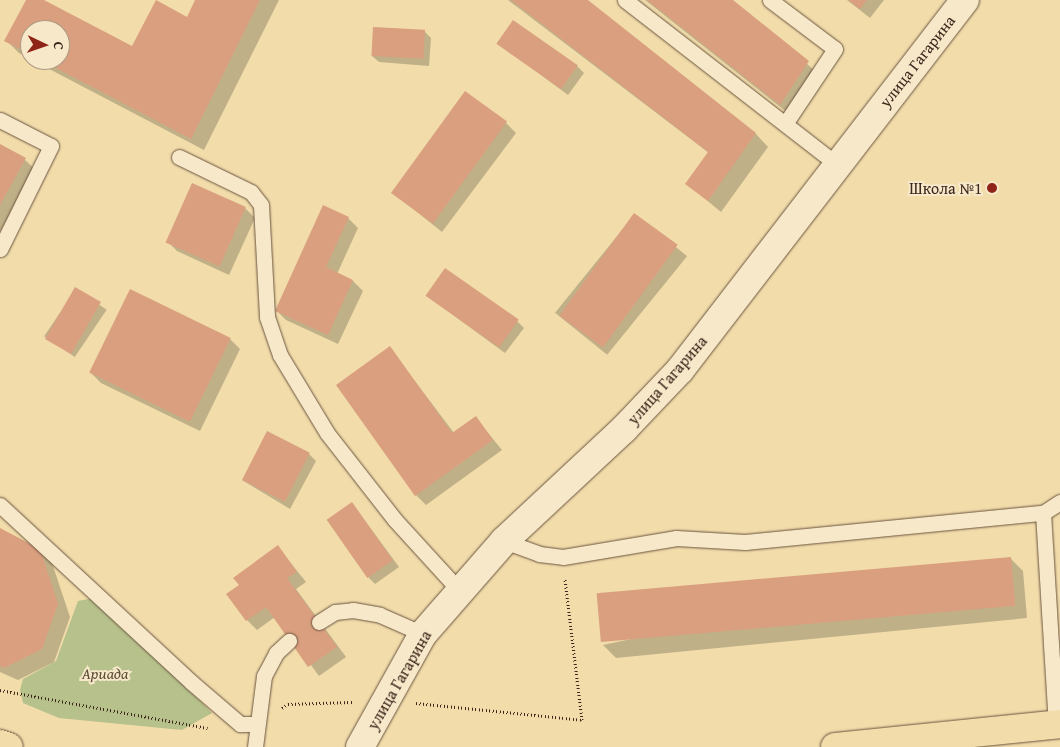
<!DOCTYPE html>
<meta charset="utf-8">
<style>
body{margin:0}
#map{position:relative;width:1060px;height:747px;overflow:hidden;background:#f1dcaa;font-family:"Gentium Book Plus",serif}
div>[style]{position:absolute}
.green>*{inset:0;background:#b6c18b}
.shadow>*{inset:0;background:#0003;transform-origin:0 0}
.building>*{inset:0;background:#da9f7f;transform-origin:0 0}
.path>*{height:3px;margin-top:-1.5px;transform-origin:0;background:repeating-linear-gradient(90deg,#3f261d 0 1px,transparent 0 3.5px)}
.roads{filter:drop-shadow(0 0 1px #6c5440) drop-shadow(0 0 1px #6c5440)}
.lane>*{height:15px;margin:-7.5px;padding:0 7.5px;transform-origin:7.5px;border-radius:7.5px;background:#f6e8c8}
.street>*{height:28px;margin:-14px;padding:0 14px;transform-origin:14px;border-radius:14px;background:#f6e8c8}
.primary>*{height:28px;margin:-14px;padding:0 14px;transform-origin:14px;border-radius:14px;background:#f1dcaa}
.dots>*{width:14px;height:14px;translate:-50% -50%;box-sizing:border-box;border:2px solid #f6e8c8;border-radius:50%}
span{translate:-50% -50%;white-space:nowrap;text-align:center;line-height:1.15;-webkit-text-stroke:4px #f6e8c8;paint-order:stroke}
.street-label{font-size:16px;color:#3f261d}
.poi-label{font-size:16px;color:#3f261d}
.right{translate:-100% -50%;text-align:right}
.park-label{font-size:16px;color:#5d4d38;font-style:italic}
.north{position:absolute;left:20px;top:20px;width:50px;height:50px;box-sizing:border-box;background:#f6e8c8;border:1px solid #ad9a84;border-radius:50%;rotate:93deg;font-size:14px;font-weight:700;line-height:20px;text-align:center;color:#3f261d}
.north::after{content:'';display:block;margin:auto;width:18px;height:22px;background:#8f2418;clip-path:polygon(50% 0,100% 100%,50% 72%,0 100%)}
</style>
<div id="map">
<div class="green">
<i style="clip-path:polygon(99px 597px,212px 713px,182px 730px,59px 718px,23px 703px,20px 690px,23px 679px,56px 661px,78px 601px)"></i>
</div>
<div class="shadow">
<i style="clip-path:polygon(27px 0,41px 0,132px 48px,187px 18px,197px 0,279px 0,204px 150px,32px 60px,60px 60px,60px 30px,30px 30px,30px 59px,19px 53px,6px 40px)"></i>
<i style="clip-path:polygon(508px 0,586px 0,756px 134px,768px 147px,721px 212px,687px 184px,709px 153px)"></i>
<i style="clip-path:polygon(645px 0,731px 0,820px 75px,793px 117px)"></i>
<i style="clip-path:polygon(847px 0,884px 0,870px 18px)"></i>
<i style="clip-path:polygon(424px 31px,431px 38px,429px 66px,379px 62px,372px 56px)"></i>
<i style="clip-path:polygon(499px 44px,577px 66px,584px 73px,568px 95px)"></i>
<i style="clip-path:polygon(506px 123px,516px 133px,442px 232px,392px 192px)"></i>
<i style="clip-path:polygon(0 145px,25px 160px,35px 169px,0 232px)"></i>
<i style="clip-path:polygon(245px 208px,255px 218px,229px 275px,177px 251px,167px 241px)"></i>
<i style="left:635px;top:214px;width:67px;height:127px;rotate:39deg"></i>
<i style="clip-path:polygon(348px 218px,358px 228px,337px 274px,353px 281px,363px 291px,338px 344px,286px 320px,276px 310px)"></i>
<i style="left:76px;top:289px;width:37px;height:57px;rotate:34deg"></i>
<i style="clip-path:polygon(427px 296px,517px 321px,524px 328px,505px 353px)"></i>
<i style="clip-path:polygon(230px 339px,240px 349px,200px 431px,101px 383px,91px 373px)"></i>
<i style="clip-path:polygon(390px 348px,454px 433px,476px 418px,502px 450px,426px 505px,416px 495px)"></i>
<i style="clip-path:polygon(309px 454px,316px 461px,290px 509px,242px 480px)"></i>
<i style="clip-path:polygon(352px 503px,399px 567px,375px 584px,368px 577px)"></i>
<i style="clip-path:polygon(0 529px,39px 550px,52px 563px,70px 617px,54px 662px,18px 680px,0 672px)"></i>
<i style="clip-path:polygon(278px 547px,306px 582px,296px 589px,346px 657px,319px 676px,275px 617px,257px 630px,247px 620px,240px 585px)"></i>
<i style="clip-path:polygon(1010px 558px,1023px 571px,1027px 618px,616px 658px,603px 645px)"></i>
</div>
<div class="building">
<i style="clip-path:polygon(26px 0,44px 0,132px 46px,156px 0,187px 17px,195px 0,260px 0,191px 139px,41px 60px,60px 60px,60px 30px,30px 30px,30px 54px,4px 41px)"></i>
<i style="clip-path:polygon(511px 0,588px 0,756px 133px,708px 201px,685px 184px,708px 152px)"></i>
<i style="clip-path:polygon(647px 0,733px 0,809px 61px,780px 105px)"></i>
<i style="clip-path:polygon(848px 0,867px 0,860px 9px)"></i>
<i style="left:513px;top:20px;width:79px;height:29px;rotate:35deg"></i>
<i style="left:373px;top:27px;width:52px;height:29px;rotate:3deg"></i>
<i style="left:465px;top:91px;width:52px;height:126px;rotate:36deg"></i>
<i style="clip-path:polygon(0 144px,26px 158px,0 205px)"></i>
<i style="left:192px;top:183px;width:59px;height:65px;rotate:24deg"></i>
<i style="clip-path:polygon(323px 205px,349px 217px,326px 267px,353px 280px,328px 335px,275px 311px)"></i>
<i style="left:634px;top:213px;width:54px;height:127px;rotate:36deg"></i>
<i style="left:445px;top:268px;width:90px;height:34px;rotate:35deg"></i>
<i style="left:75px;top:287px;width:30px;height:60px;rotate:30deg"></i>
<i style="left:130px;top:289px;width:112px;height:93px;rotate:26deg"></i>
<i style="clip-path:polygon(390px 346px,452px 433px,476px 416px,493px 440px,415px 496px,336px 385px)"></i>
<i style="left:267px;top:431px;width:48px;height:55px;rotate:27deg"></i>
<i style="left:352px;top:502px;width:71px;height:31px;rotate:55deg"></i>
<i style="clip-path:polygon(0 528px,40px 549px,58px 604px,42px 649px,4px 668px,0 666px)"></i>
<i style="clip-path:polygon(278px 545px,297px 572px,287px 578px,337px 647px,308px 667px,266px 607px,246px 621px,226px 594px,239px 585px,233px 578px)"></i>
<i style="left:1011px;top:557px;width:49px;height:416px;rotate:85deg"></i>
</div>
<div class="path">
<i style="left:0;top:690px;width:211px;rotate:10.4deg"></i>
<i style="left:416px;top:703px;width:167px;rotate:5.8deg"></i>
<i style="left:582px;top:720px;width:142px;rotate:-96.9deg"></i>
<i style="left:282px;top:708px;width:7px;rotate:-34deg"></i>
<i style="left:288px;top:704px;width:64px;rotate:-1.8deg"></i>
</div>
<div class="roads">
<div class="lane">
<i style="left:625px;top:0;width:269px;rotate:37.8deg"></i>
<i style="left:770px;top:0;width:81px;rotate:37deg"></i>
<i style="left:835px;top:49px;width:90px;rotate:123.7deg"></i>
<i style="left:0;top:120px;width:57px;rotate:27deg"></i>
<i style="left:51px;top:146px;width:115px;rotate:116.3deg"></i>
<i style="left:179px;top:157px;width:80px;rotate:25.9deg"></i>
<i style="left:251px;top:192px;width:16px;rotate:52deg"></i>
<i style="left:261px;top:205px;width:112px;rotate:86.9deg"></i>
<i style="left:267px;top:317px;width:40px;rotate:71.1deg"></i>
<i style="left:280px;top:355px;width:91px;rotate:58.9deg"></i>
<i style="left:327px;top:433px;width:110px;rotate:52deg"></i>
<i style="left:395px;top:520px;width:95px;rotate:47.6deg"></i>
<i style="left:0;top:505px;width:260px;rotate:42.8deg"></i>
<i style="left:191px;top:682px;width:65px;rotate:40.6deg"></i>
<i style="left:240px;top:724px;width:16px"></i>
<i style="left:1043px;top:513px;width:211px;rotate:86.5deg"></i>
<i style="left:504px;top:541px;width:37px;rotate:20deg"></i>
<i style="left:539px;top:554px;width:24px;rotate:7deg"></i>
<i style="left:563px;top:557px;width:115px;rotate:-9.5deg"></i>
<i style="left:676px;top:538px;width:69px;rotate:3.3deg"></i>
<i style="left:745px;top:542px;width:299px;rotate:-5.6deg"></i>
<i style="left:1043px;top:513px;width:20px;rotate:-33deg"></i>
<i style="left:319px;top:622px;width:19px;rotate:-32deg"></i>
<i style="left:335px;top:612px;width:18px;rotate:-6deg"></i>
<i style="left:353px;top:610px;width:27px;rotate:10deg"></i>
<i style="left:380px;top:615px;width:47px;rotate:23.8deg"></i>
<i style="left:255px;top:747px;width:72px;rotate:-82.8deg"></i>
<i style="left:264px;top:676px;width:26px;rotate:-62deg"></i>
<i style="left:276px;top:653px;width:18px;rotate:-43deg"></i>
</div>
<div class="street">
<i style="left:360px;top:747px;width:129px;rotate:-60.9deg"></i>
<i style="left:423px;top:634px;width:123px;rotate:-48.9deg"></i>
<i style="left:504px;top:541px;width:164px;rotate:-43deg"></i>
<i style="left:624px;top:429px;width:81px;rotate:-46.5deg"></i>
<i style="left:680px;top:370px;width:467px;rotate:-52.4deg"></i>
</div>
<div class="primary">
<i style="left:0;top:744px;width:9px;rotate:18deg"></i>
<i style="left:835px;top:747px;width:226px;rotate:-5.8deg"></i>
</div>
</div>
<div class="dots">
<i style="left:992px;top:188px;background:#8f2418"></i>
</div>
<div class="street-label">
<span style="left:917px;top:61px;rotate:-52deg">улица Гагарина</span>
<span style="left:667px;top:380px;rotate:-49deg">улица Гагарина</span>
<span style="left:399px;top:680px;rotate:-60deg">улица Гагарина</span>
</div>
<div class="poi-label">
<span class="right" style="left:982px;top:188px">Школа №1</span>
</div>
<div class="park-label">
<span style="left:105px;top:673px">Ариада</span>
</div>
<div class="north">С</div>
</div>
